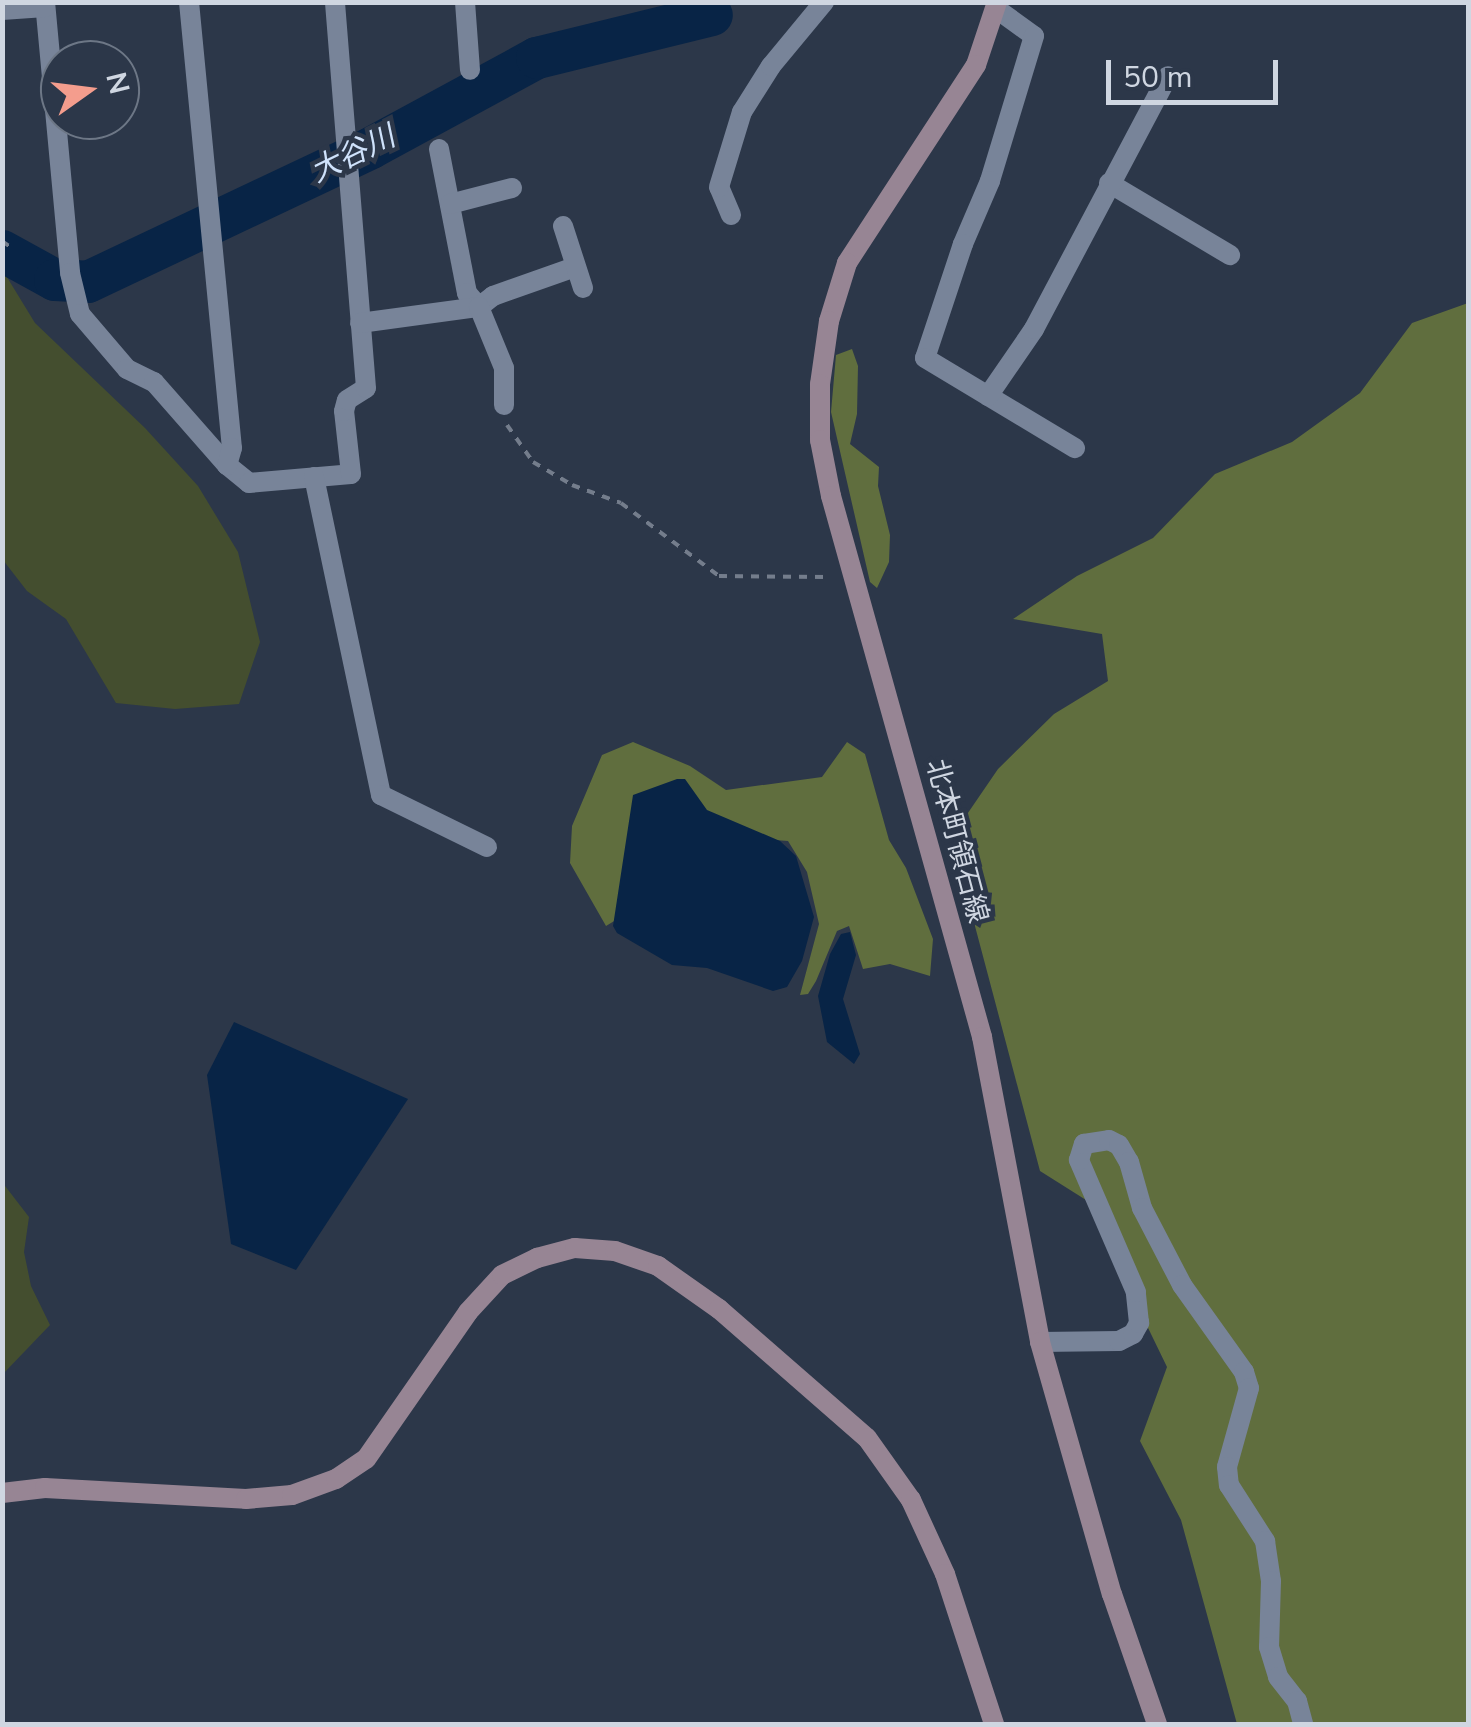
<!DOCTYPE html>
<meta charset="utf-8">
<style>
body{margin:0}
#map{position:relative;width:1471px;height:1727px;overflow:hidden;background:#2c3749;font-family:"Nunito Sans","Noto Sans JP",sans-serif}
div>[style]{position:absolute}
.green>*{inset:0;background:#444e2f}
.forest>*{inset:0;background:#606e3e}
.water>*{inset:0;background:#082446}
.river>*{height:42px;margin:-21px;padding:0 21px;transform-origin:21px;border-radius:21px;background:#082446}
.path>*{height:4px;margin-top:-2px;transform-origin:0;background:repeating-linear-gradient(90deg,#747d8c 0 8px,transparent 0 16px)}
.street>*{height:20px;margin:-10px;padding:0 10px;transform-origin:10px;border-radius:10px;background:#788499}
.secondary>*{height:20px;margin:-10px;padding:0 10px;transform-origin:10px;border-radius:10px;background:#978594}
span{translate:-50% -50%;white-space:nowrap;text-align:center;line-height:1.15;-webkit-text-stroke:9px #2c3749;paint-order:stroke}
.street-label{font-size:28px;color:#cfd6e1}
.water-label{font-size:30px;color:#cfe2fb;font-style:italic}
.frame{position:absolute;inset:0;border:5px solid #cfd6e1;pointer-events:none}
.north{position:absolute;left:40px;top:40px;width:100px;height:100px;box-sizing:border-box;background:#2c3749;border:2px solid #6d7786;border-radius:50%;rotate:76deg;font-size:28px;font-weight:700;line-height:40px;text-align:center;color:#cfd6e1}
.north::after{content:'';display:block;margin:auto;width:35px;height:45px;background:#f49d8d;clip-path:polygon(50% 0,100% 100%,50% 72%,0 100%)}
.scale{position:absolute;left:1106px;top:60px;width:172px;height:45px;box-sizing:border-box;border:5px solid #cfd6e1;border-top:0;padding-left:12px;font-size:30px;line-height:35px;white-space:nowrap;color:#cfd6e1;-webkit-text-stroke:8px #2c3749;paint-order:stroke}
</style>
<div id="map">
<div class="green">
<i style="clip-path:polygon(2px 269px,35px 323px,145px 428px,198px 486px,238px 552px,260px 642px,239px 704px,175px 709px,116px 703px,66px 619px,27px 591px,3px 560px)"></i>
<i style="clip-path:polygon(2px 1182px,29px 1217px,24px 1252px,31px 1286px,50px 1325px,3px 1374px)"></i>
</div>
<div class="forest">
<i style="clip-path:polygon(1468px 303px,1468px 1724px,1237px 1724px,1181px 1520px,1140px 1441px,1167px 1367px,1086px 1200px,1040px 1171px,963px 881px,959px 826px,998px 769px,1054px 714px,1108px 681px,1102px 634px,1013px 619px,1077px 576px,1153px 538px,1215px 474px,1292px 442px,1360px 393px,1412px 323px)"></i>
<i style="clip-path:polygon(852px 349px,858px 366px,857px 414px,850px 444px,879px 467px,878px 486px,890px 535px,889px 562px,877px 588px,870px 582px,831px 412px,836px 355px)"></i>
<i style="clip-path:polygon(633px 742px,690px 766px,726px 790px,822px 777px,847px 742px,865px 754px,889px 840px,906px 868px,933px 939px,930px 976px,890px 964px,863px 969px,849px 926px,837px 931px,816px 981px,808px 994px,800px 995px,819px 924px,807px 872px,788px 841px,751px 838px,606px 926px,570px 863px,572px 826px,602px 755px)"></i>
</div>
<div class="water">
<i style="clip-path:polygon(677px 779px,685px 779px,707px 810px,780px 841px,796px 856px,814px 917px,802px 961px,787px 987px,773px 991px,707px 968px,672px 965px,617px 933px,613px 926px,633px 795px)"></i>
<i style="clip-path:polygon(850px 932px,856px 955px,843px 999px,860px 1054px,854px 1064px,827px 1042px,818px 996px,830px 954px,841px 934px)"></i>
<i style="clip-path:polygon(234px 1022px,408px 1099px,296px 1270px,231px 1244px,207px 1075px)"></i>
</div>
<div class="river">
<i style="left:2px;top:251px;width:60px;rotate:28.7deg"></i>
<i style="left:55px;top:280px;width:33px;rotate:3deg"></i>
<i style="left:88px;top:282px;width:313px;rotate:-25.3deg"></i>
<i style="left:371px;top:148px;width:189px;rotate:-28.5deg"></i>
<i style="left:537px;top:58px;width:180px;rotate:-13.8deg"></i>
</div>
<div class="path">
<i style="left:2px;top:241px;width:14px;rotate:36deg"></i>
<i style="left:507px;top:425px;width:45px;rotate:54.9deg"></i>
<i style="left:533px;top:462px;width:45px;rotate:30.5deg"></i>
<i style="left:572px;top:485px;width:52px;rotate:20.2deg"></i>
<i style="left:621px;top:503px;width:122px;rotate:36.7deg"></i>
<i style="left:719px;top:576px;width:110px;rotate:0.5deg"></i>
</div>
<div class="street">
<i style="left:45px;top:2px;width:272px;rotate:84.7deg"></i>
<i style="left:70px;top:273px;width:42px;rotate:76.3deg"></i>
<i style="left:80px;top:314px;width:72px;rotate:49.5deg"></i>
<i style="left:127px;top:369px;width:30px;rotate:26deg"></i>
<i style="left:154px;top:382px;width:111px;rotate:48.7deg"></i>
<i style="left:227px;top:465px;width:28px;rotate:39deg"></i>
<i style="left:249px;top:483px;width:102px;rotate:-5deg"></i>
<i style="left:351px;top:474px;width:63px;rotate:-96.3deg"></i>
<i style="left:344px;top:411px;width:11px;rotate:-75deg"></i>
<i style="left:347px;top:400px;width:22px;rotate:-32deg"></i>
<i style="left:366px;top:388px;width:387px;rotate:-94.6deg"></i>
<i style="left:189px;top:2px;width:448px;rotate:84.5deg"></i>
<i style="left:232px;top:448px;width:18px;rotate:106deg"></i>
<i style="left:465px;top:2px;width:68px;rotate:85.8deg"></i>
<i style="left:2px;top:10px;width:43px;rotate:-4deg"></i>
<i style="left:998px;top:10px;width:44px;rotate:35.8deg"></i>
<i style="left:1034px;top:36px;width:152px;rotate:106.9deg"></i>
<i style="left:990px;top:181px;width:69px;rotate:113.2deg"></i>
<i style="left:963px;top:244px;width:120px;rotate:108.4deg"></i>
<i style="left:925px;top:358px;width:175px;rotate:31deg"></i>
<i style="left:439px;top:149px;width:147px;rotate:79deg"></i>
<i style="left:467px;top:293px;width:18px;rotate:49deg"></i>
<i style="left:479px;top:307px;width:18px;rotate:-38deg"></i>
<i style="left:493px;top:296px;width:87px;rotate:-19.5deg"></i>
<i style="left:1109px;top:183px;width:141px;rotate:30.8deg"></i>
<i style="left:450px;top:204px;width:64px;rotate:-14.5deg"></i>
<i style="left:731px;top:215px;width:30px;rotate:-113deg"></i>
<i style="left:719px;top:187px;width:78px;rotate:-73deg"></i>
<i style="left:742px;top:112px;width:54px;rotate:-57.8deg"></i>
<i style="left:771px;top:66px;width:83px;rotate:-50.4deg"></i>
<i style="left:563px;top:226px;width:65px;rotate:72.1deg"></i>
<i style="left:360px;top:323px;width:120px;rotate:-7.7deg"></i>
<i style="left:479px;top:307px;width:66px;rotate:67.7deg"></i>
<i style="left:504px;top:368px;width:37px;rotate:90deg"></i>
<i style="left:988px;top:396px;width:81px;rotate:-55.5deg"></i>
<i style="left:1034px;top:329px;width:286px;rotate:-62.1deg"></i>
<i style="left:314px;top:477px;width:325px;rotate:78.1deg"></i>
<i style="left:381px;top:795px;width:118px;rotate:26.1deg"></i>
<i style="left:1040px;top:1342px;width:79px;rotate:-0.7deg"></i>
<i style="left:1119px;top:1341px;width:16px;rotate:-27deg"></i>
<i style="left:1133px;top:1334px;width:13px;rotate:-61deg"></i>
<i style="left:1139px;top:1323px;width:31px;rotate:-96deg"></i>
<i style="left:1136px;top:1292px;width:144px;rotate:-113.4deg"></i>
<i style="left:1079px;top:1160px;width:17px;rotate:-73deg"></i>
<i style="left:1084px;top:1144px;width:25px;rotate:-9deg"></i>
<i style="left:1109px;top:1140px;width:11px;rotate:27deg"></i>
<i style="left:1119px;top:1145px;width:20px;rotate:60deg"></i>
<i style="left:1129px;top:1162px;width:48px;rotate:74.2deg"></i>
<i style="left:1142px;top:1208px;width:87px;rotate:62.5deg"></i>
<i style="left:1182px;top:1285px;width:107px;rotate:54.5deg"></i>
<i style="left:1244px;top:1372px;width:17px;rotate:73deg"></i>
<i style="left:1249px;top:1388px;width:82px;rotate:105.6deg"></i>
<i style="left:1227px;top:1467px;width:18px;rotate:84deg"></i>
<i style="left:1229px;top:1485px;width:67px;rotate:57.3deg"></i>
<i style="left:1265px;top:1541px;width:40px;rotate:81.5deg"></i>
<i style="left:1271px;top:1581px;width:66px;rotate:91.7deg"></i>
<i style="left:1269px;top:1647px;width:31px;rotate:73deg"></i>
<i style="left:1278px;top:1677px;width:31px;rotate:52deg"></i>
<i style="left:1297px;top:1701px;width:24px;rotate:75deg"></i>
</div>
<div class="secondary">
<i style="left:997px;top:2px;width:66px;rotate:108.4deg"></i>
<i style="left:976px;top:65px;width:236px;rotate:123.1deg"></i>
<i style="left:847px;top:263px;width:61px;rotate:107.2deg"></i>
<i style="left:829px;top:321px;width:64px;rotate:98.1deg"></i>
<i style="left:820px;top:384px;width:56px;rotate:90deg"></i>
<i style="left:820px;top:440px;width:57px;rotate:78.9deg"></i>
<i style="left:831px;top:496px;width:562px;rotate:74.4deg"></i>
<i style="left:982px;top:1037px;width:310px;rotate:79.2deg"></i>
<i style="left:1040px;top:1342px;width:262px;rotate:74.1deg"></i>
<i style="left:1112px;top:1594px;width:138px;rotate:70.9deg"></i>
<i style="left:2px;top:1493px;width:43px;rotate:-6.6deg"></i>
<i style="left:45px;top:1488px;width:201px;rotate:3.1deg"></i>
<i style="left:246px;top:1499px;width:46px;rotate:-5deg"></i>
<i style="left:292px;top:1495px;width:47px;rotate:-20deg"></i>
<i style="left:336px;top:1479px;width:36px;rotate:-34deg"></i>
<i style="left:366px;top:1459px;width:179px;rotate:-55.2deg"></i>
<i style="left:468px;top:1312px;width:50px;rotate:-47.4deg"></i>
<i style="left:502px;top:1275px;width:39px;rotate:-26deg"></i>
<i style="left:537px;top:1258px;width:39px;rotate:-15deg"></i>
<i style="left:575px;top:1248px;width:40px;rotate:4.3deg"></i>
<i style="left:615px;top:1251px;width:46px;rotate:19.2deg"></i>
<i style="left:658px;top:1266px;width:75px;rotate:35.2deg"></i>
<i style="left:719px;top:1309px;width:196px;rotate:41.1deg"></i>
<i style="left:867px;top:1438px;width:76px;rotate:54.6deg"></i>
<i style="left:911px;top:1500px;width:81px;rotate:65.3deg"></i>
<i style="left:945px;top:1574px;width:158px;rotate:71.9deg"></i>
</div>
<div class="street-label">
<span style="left:957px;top:841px;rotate:75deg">北本町領石線</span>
</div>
<div class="water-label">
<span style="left:353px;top:155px;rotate:-26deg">大谷川</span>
</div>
<div class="frame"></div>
<div class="north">N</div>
<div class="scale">50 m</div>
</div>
